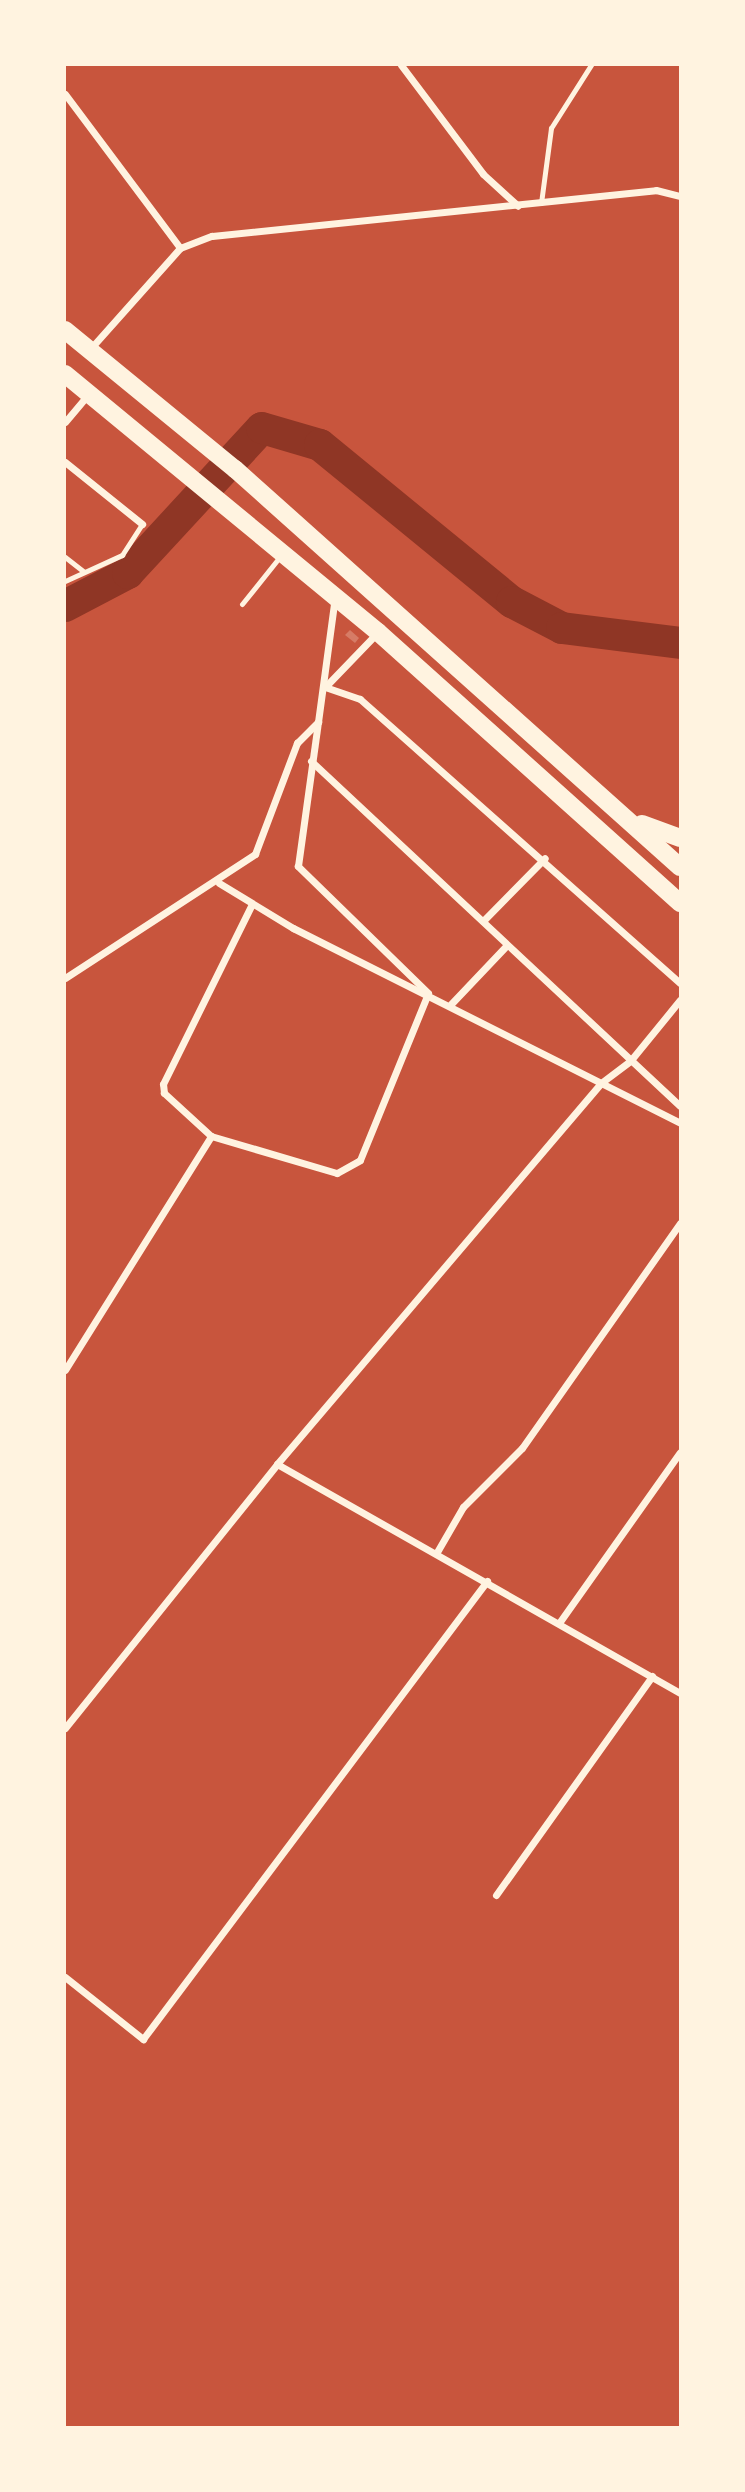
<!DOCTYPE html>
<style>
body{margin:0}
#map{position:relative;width:745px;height:2492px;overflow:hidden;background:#c8553d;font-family:Ubuntu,sans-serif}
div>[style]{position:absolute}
.river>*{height:32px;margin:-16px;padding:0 16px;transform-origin:16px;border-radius:16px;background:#8f3625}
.building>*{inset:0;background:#d67c66}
.service>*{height:5px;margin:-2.5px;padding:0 2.5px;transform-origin:2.5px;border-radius:2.5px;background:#fff3e0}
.minor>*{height:7px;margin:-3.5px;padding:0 3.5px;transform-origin:3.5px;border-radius:3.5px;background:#fff3e0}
.primary>*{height:18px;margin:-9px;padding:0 9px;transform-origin:9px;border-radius:9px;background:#fff3e0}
span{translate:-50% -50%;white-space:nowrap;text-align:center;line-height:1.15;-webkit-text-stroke:7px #fff3e0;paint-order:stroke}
.frame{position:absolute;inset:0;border:66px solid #fff3e0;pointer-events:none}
</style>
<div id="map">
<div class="river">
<i style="left:65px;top:606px;width:71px;rotate:-27.6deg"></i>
<i style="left:128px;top:573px;width:197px;rotate:-47.3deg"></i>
<i style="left:262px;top:428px;width:60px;rotate:16.3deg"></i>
<i style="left:320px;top:445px;width:248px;rotate:39.3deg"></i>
<i style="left:512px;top:602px;width:56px;rotate:27.5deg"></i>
<i style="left:562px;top:628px;width:119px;rotate:7.2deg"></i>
</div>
<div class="building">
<i style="clip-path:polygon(350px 630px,359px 638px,355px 643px,345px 635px)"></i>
</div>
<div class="service">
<i style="left:541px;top:203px;width:76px;rotate:-82.4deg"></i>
<i style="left:551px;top:128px;width:75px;rotate:-57.6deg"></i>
<i style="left:65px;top:557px;width:24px;rotate:38deg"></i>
<i style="left:65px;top:581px;width:63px;rotate:-24.5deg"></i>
<i style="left:122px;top:555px;width:37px;rotate:-57deg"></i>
<i style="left:242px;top:604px;width:64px;rotate:-51.3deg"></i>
</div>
<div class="minor">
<i style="left:401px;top:65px;width:136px;rotate:53deg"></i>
<i style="left:483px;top:174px;width:47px;rotate:42.4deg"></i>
<i style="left:65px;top:94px;width:192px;rotate:53.2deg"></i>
<i style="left:91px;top:348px;width:134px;rotate:-48.3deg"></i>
<i style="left:180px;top:248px;width:34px;rotate:-21deg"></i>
<i style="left:212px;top:236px;width:446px;rotate:-5.9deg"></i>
<i style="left:656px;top:190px;width:25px;rotate:14deg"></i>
<i style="left:65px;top:422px;width:38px;rotate:-50deg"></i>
<i style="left:65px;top:462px;width:99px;rotate:38.8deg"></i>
<i style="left:326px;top:686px;width:75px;rotate:-46.1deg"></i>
<i style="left:325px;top:687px;width:37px;rotate:19deg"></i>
<i style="left:360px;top:699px;width:428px;rotate:41.6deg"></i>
<i style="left:311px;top:761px;width:505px;rotate:43.07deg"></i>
<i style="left:219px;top:883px;width:87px;rotate:31.3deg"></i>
<i style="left:293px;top:928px;width:433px;rotate:26.7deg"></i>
<i style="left:483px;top:921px;width:88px;rotate:-45.5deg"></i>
<i style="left:65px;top:978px;width:227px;rotate:-33.1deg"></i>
<i style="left:255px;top:854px;width:119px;rotate:-69.3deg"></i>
<i style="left:297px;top:743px;width:30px;rotate:-45deg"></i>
<i style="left:318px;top:722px;width:126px;rotate:-82.3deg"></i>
<i style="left:451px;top:1004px;width:81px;rotate:-46.5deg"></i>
<i style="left:211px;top:1136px;width:64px;rotate:-137.5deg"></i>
<i style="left:164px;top:1093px;width:9px;rotate:-96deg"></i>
<i style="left:163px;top:1084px;width:199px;rotate:-63.7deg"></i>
<i style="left:65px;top:1370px;width:276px;rotate:-58deg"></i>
<i style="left:211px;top:1136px;width:131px;rotate:16.4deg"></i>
<i style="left:337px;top:1173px;width:26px;rotate:-29deg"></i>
<i style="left:360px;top:1160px;width:180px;rotate:-67.8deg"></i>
<i style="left:428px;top:993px;width:182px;rotate:-135.7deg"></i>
<i style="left:298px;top:866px;width:145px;rotate:-82.1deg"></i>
<i style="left:277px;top:1464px;width:464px;rotate:29.6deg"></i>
<i style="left:437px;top:1552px;width:52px;rotate:-60deg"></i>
<i style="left:463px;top:1507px;width:83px;rotate:-45deg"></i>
<i style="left:522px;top:1448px;width:275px;rotate:-54.9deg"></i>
<i style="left:559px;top:1623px;width:209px;rotate:-54.7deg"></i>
<i style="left:65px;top:1728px;width:339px;rotate:-51.2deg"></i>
<i style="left:277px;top:1464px;width:500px;rotate:-49.62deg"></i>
<i style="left:601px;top:1083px;width:38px;rotate:-37deg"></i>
<i style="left:631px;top:1060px;width:77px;rotate:-50.8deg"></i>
<i style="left:496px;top:1895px;width:269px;rotate:-54.5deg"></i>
<i style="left:65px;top:1977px;width:100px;rotate:38.5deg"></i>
<i style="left:143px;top:2039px;width:573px;rotate:-53.09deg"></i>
</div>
<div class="primary">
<i style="left:65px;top:330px;width:220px;rotate:39.3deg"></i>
<i style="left:235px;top:469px;width:597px;rotate:41.81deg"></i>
<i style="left:65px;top:374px;width:406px;rotate:39.5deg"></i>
<i style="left:378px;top:632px;width:406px;rotate:41.9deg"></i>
<i style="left:642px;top:824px;width:40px;rotate:20.2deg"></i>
</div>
<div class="frame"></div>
</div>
